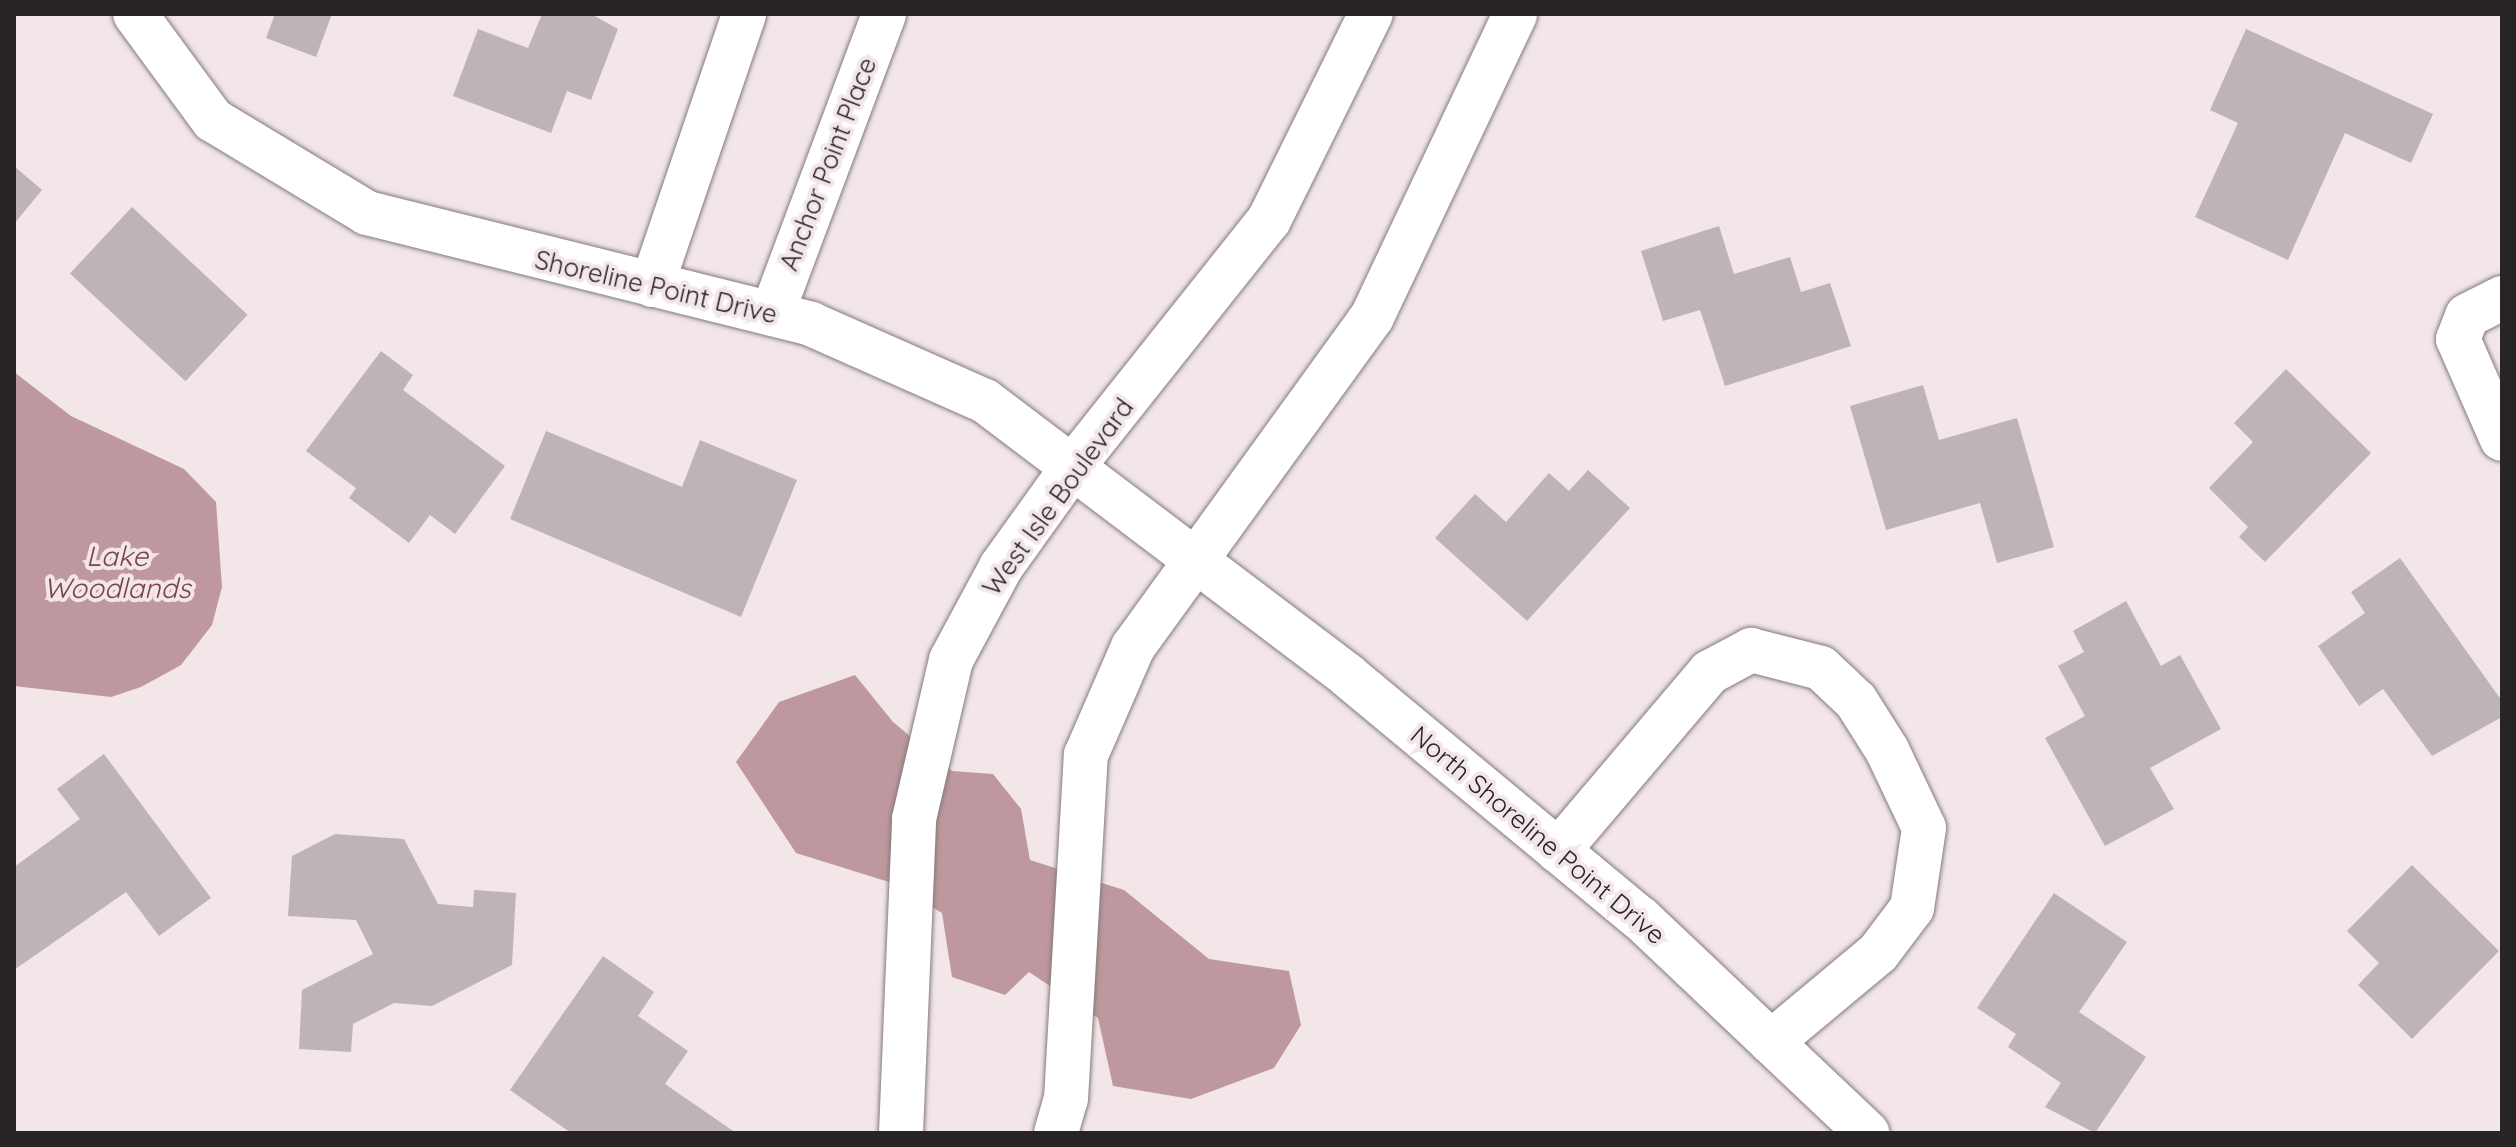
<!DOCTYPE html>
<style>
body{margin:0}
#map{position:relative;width:2516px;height:1147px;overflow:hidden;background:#f2e6e8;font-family:Quicksand,sans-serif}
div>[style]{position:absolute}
.water>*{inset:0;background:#be989e}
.building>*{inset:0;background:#bfb4b5;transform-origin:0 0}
.roads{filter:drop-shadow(0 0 2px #847a7b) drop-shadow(0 0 2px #847a7b)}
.minor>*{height:44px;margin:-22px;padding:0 22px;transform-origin:22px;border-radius:22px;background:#fff}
span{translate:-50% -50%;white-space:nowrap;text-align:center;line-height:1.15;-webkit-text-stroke:8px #f2e6e8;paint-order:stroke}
.street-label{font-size:26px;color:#282424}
.water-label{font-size:28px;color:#7a434d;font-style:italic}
.frame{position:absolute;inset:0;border:16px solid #282424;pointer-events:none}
</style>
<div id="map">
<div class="water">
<i style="clip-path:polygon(14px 372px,71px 416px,184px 469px,216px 502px,222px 587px,212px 625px,181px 665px,141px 687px,111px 697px,14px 686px)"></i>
<i style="clip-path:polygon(855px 675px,893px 722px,952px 771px,993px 774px,1021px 809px,1030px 860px,1124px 890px,1209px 959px,1289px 971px,1301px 1025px,1274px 1068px,1191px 1099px,1113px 1086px,1098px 1018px,1029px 972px,1005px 995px,952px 977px,942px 913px,889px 882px,796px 853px,736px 762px,779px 702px)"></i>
</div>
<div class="building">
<i style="clip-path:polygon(275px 14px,332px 14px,316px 57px,266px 38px)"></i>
<i style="clip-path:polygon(542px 14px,591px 14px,618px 29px,591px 100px,567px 91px,551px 133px,453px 96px,478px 29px,528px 48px)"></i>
<i style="clip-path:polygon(2246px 29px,2433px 114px,2411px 163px,2345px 133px,2288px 260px,2195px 217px,2238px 123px,2210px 110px)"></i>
<i style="clip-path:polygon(14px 166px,42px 190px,14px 224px)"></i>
<i style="left:132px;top:207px;width:158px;height:91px;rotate:43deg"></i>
<i style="clip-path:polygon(1719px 226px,1734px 274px,1790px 257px,1801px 292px,1830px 283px,1851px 346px,1725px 386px,1700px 310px,1663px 321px,1641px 251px)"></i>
<i style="clip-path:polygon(381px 351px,413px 375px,403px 390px,505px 466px,455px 534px,430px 515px,409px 543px,349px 498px,356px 488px,306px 451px)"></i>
<i style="clip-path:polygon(2286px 369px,2371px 453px,2265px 562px,2239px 537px,2248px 527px,2209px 488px,2253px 442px,2234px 423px)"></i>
<i style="clip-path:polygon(1923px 385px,1939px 440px,2017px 418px,2054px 547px,1997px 563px,1980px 503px,1886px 530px,1850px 406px)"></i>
<i style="clip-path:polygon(546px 431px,682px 487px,700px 440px,797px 480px,741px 617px,510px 519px)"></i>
<i style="clip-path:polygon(1588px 470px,1630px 508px,1527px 621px,1435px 538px,1475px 494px,1506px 522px,1549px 473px,1569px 491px)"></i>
<i style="clip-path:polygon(2400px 558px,2502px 701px,2502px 717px,2432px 756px,2383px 689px,2359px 706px,2318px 646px,2365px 613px,2351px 592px)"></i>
<i style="clip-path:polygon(2126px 601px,2161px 666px,2180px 655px,2221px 729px,2150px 768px,2174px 809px,2105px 846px,2045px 738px,2085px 716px,2058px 666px,2084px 652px,2073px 631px)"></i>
<i style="clip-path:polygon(104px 754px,211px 898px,159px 936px,126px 892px,14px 970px,14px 867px,80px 819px,57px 789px)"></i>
<i style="clip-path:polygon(335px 834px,404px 839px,438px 904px,473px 907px,474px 890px,516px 893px,512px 965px,432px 1006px,394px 1003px,353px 1024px,351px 1052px,299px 1049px,302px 990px,373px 954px,356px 920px,288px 916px,292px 856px)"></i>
<i style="clip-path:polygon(2412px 865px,2499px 951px,2412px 1039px,2358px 985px,2379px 963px,2347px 931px)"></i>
<i style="clip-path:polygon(2054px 893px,2127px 942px,2079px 1012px,2146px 1057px,2095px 1133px,2045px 1107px,2061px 1083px,2008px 1047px,2016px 1034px,1977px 1008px)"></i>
<i style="clip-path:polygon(603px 956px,654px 992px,638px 1016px,688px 1051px,665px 1084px,736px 1133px,571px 1133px,510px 1090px)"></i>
</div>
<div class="roads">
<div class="minor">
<i style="left:135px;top:14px;width:132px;rotate:53.7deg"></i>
<i style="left:213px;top:120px;width:180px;rotate:31.1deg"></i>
<i style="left:367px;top:213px;width:458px;rotate:14deg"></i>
<i style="left:811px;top:324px;width:190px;rotate:23.9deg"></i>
<i style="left:985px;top:401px;width:455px;rotate:37.1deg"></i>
<i style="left:1348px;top:676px;width:379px;rotate:39.7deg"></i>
<i style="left:1640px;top:918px;width:313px;rotate:43.4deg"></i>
<i style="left:652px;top:285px;width:286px;rotate:-71.2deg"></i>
<i style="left:2502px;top:298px;width:39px;rotate:153deg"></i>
<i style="left:2467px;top:316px;width:25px;rotate:111deg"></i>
<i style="left:2458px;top:339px;width:109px;rotate:66.3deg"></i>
<i style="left:772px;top:314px;width:320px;rotate:-69.5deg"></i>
<i style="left:1558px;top:851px;width:235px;rotate:-49.7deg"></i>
<i style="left:1710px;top:672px;width:47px;rotate:-28.2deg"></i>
<i style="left:1751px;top:650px;width:72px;rotate:14.4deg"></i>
<i style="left:1821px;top:668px;width:48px;rotate:43.3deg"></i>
<i style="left:1856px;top:701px;width:58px;rotate:57.7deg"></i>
<i style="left:1887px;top:750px;width:86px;rotate:64.6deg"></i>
<i style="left:1924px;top:828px;width:81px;rotate:98.5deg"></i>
<i style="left:1912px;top:908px;width:56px;rotate:127.1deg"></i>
<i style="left:1878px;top:953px;width:139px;rotate:140.2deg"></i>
<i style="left:901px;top:1133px;width:314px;rotate:-87.6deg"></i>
<i style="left:914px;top:819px;width:163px;rotate:-76.9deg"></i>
<i style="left:951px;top:660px;width:106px;rotate:-61.7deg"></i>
<i style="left:1001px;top:567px;width:125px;rotate:-54.4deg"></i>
<i style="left:1074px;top:465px;width:313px;rotate:-51.5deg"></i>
<i style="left:1269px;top:220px;width:230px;rotate:-63.7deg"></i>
<i style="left:1056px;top:1133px;width:35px;rotate:-74deg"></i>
<i style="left:1066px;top:1099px;width:345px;rotate:-86.7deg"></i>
<i style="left:1086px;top:755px;width:118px;rotate:-66.5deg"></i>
<i style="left:1133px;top:647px;width:407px;rotate:-54.1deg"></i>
<i style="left:1372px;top:317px;width:335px;rotate:-64.7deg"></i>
</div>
</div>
<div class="street-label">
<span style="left:828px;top:164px;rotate:-69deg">Anchor Point Place</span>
<span style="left:656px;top:287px;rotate:13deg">Shoreline Point Drive</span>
<span style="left:1058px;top:497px;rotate:-54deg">West Isle Boulevard</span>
<span style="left:1538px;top:835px;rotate:40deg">North Shoreline Point Drive</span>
</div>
<div class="water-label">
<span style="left:117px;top:572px">Lake<br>Woodlands</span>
</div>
<div class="frame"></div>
</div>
